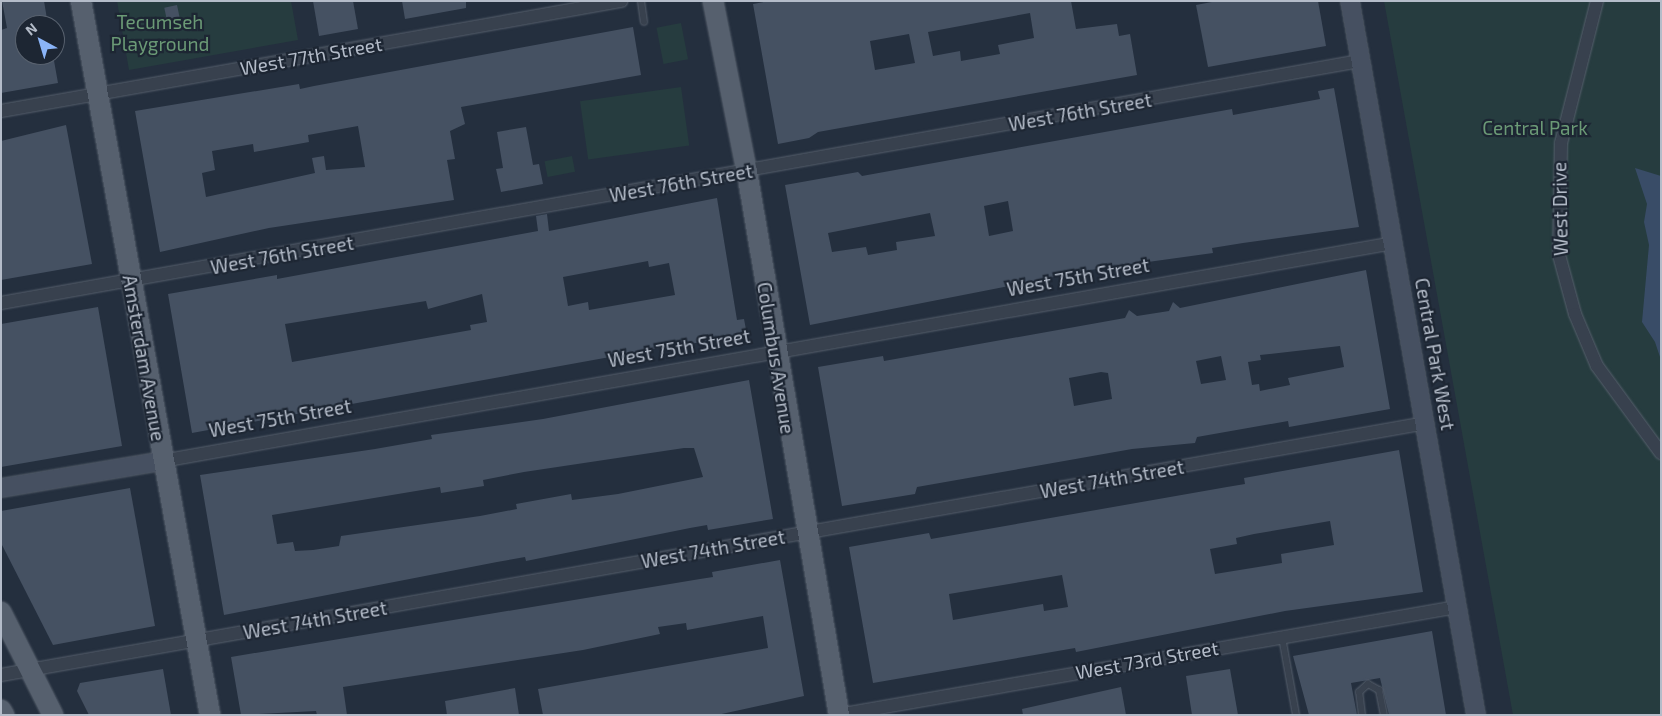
<!DOCTYPE html>
<style>
body{margin:0}
#map{position:relative;width:1662px;height:716px;overflow:hidden;background:#242f3e;font-family:"Exo 2",sans-serif}
div>[style]{position:absolute}
.green>*{inset:0;background:#263c3f;transform-origin:0 0}
.water>*{inset:0;background:#394c67}
.building>*{inset:0;background:#455162;transform-origin:0 0}
.roads{filter:drop-shadow(0 0 1px #565f6c) drop-shadow(0 0 1px #565f6c)}
.lane>*{height:6px;margin:-3px;padding:0 3px;transform-origin:3px;border-radius:3px;background:#38414e}
.street>*{height:12px;margin:-6px;padding:0 6px;transform-origin:6px;border-radius:6px;background:#38414e}
.secondary>*{height:18px;margin:-9px;padding:0 9px;transform-origin:9px;border-radius:9px;background:#465061}
.primary>*{height:20px;margin:-10px;padding:0 10px;transform-origin:10px;border-radius:10px;background:#56606e}
span{translate:-50% -50%;white-space:nowrap;text-align:center;line-height:1.15;-webkit-text-stroke:4.5px #1d2633;paint-order:stroke}
.park-label{font-size:19px;color:#6b9a76}
.street-label{font-size:19px;color:#b4bcc9}
.frame{position:absolute;inset:0;border:2px solid #b4bcc9;pointer-events:none}
.north{position:absolute;left:15px;top:15px;width:50px;height:50px;box-sizing:border-box;background:#1d2633;border:1px solid #59626f;border-radius:50%;rotate:321deg;font-size:14px;font-weight:700;line-height:20px;text-align:center;color:#b4bcc9}
.north::after{content:'';display:block;margin:auto;width:18px;height:22px;background:#8ab4f8;clip-path:polygon(50% 0,100% 100%,50% 72%,0 100%)}
</style>
<div id="map">
<div class="green">
<i style="clip-path:polygon(117px 1px,291px 1px,298px 40px,129px 70px)"></i>
<i style="clip-path:polygon(1384px 1px,1661px 1px,1661px 715px,1513px 715px)"></i>
<i style="left:681px;top:23px;width:37px;height:25px;rotate:79deg"></i>
<i style="left:681px;top:87px;width:59px;height:102px;rotate:82deg"></i>
<i style="left:572px;top:156px;width:16px;height:28px;rotate:79deg"></i>
</div>
<div class="water">
<i style="clip-path:polygon(1635px 168px,1661px 176px,1661px 360px,1655px 342px,1642px 322px,1649px 245px,1644px 222px,1647px 204px)"></i>
</div>
<div class="building">
<i style="clip-path:polygon(2px 1px,44px 1px,48px 25px,25px 25px,25px 55px,53px 55px,58px 83px,1px 93px,1px 30px,7px 28px)"></i>
<i style="clip-path:polygon(313px 1px,353px 1px,358px 29px,319px 36px)"></i>
<i style="clip-path:polygon(402px 1px,466px 1px,466px 8px,405px 19px)"></i>
<i style="clip-path:polygon(evenodd,769px 1px,1071px 1px,1076px 29px,1117px 24px,1119px 36px,1130px 34px,1137px 75px,818px 132px,809px 138px,778px 144px,753px 4px,769px 1px,1030px 13px,1034px 38px,998px 45px,1000px 54px,961px 61px,960px 51px,933px 56px,928px 32px,1030px 13px,769px 1px,909px 34px,915px 63px,875px 70px,870px 41px,909px 34px)"></i>
<i style="clip-path:polygon(1217px 1px,1318px 1px,1326px 46px,1208px 67px,1196px 5px)"></i>
<i style="left:177px;top:5px;width:14px;height:13px;rotate:78deg"></i>
<i style="clip-path:polygon(evenodd,633px 27px,641px 75px,461px 107px,465px 124px,450px 131px,455px 159px,447px 160px,454px 200px,269px 228px,160px 252px,135px 111px,299px 84px,300px 89px,314px 86px,633px 27px,358px 126px,365px 167px,326px 170px,324px 156px,312px 158px,315px 173px,206px 197px,202px 173px,215px 170px,212px 151px,253px 144px,254px 152px,309px 142px,308px 135px,358px 126px)"></i>
<i style="clip-path:polygon(evenodd,1334px 88px,1359px 227px,1243px 243px,1212px 248px,1213px 253px,1090px 270px,810px 325px,785px 185px,858px 172px,862px 176px,1232px 109px,1233px 115px,1320px 99px,1318px 91px,1334px 88px,1008px 201px,1013px 231px,989px 236px,984px 206px,1008px 201px,1334px 88px,930px 213px,935px 236px,896px 242px,897px 250px,868px 255px,866px 247px,832px 252px,828px 233px,930px 213px)"></i>
<i style="clip-path:polygon(66px 125px,92px 264px,1px 280px,1px 141px)"></i>
<i style="clip-path:polygon(526px 127px,533px 165px,539px 164px,543px 184px,501px 192px,496px 169px,503px 168px,497px 132px)"></i>
<i style="clip-path:polygon(evenodd,717px 198px,737px 320px,744px 319px,748px 340px,735px 343px,734px 338px,665px 347px,192px 433px,168px 294px,277px 275px,277px 279px,538px 231px,536px 216px,547px 214px,549px 231px,717px 198px,648px 261px,649px 267px,669px 263px,675px 295px,589px 310px,588px 302px,568px 306px,563px 277px,648px 261px,717px 198px,482px 294px,487px 322px,470px 325px,471px 330px,292px 362px,285px 324px,426px 301px,428px 309px,482px 294px)"></i>
<i style="clip-path:polygon(evenodd,1366px 270px,1390px 409px,1289px 427px,1288px 421px,1197px 437px,1195px 443px,1132px 449px,917px 487px,915px 494px,842px 506px,818px 367px,883px 356px,884px 361px,1125px 318px,1129px 310px,1137px 316px,1169px 311px,1173px 302px,1180px 308px,1366px 270px,1340px 346px,1344px 367px,1288px 378px,1290px 385px,1260px 391px,1259px 384px,1252px 385px,1248px 362px,1261px 360px,1260px 355px,1340px 346px,1366px 270px,1221px 356px,1226px 380px,1201px 384px,1196px 361px,1221px 356px,1366px 270px,1101px 372px,1108px 373px,1112px 399px,1074px 406px,1069px 378px,1101px 372px)"></i>
<i style="clip-path:polygon(98px 307px,122px 446px,1px 467px,1px 324px)"></i>
<i style="clip-path:polygon(evenodd,749px 380px,773px 519px,708px 530px,707px 525px,690px 528px,526px 561px,525px 557px,497px 562px,224px 615px,200px 475px,375px 449px,432px 439px,431px 435px,543px 419px,749px 380px,684px 448px,694px 448px,703px 477px,618px 494px,572px 500px,571px 494px,516px 504px,517px 509px,480px 516px,341px 536px,339px 546px,313px 550px,295px 551px,293px 542px,277px 544px,272px 515px,440px 487px,441px 493px,484px 486px,483px 480px,524px 472px,684px 448px)"></i>
<i style="clip-path:polygon(evenodd,1399px 450px,1423px 592px,1285px 611px,1076px 652px,1075px 648px,873px 683px,849px 547px,929px 533px,931px 539px,1227px 487px,1245px 484px,1244px 478px,1399px 450px,1330px 521px,1334px 545px,1281px 554px,1282px 563px,1215px 574px,1210px 549px,1237px 544px,1236px 538px,1254px 534px,1330px 521px,1399px 450px,1062px 575px,1068px 607px,1044px 611px,1043px 604px,953px 620px,949px 594px,1062px 575px)"></i>
<i style="clip-path:polygon(130px 488px,155px 626px,53px 645px,1px 543px,1px 511px)"></i>
<i style="clip-path:polygon(780px 560px,804px 696px,717px 715px,543px 715px,538px 689px,768px 648px,763px 616px,687px 630px,686px 623px,658px 627px,660px 634px,583px 650px,343px 687px,347px 715px,317px 715px,316px 711px,241px 715px,231px 657px,700px 579px,713px 577px,712px 572px)"></i>
<i style="clip-path:polygon(1432px 631px,1446px 715px,1389px 715px,1380px 678px,1351px 683px,1357px 715px,1309px 715px,1293px 656px)"></i>
<i style="clip-path:polygon(163px 669px,171px 715px,89px 715px,77px 691px,80px 683px)"></i>
<i style="clip-path:polygon(1230px 669px,1238px 715px,1192px 715px,1186px 676px)"></i>
<i style="clip-path:polygon(1121px 687px,1126px 715px,1023px 715px,1022px 709px)"></i>
<i style="clip-path:polygon(515px 688px,519px 715px,447px 715px,445px 701px)"></i>
</div>
<div class="roads">
<div class="lane">
<i style="left:641px;top:1px;width:21px;rotate:82deg"></i>
<i style="left:1282px;top:637px;width:79px;rotate:79.8deg"></i>
<i style="left:1362px;top:715px;width:23px;rotate:-97deg"></i>
<i style="left:1359px;top:692px;width:12px;rotate:-42deg"></i>
<i style="left:1368px;top:684px;width:13px;rotate:29deg"></i>
<i style="left:1379px;top:690px;width:25px;rotate:79deg"></i>
</div>
<div class="street">
<i style="left:1597px;top:1px;width:146px;rotate:104.2deg"></i>
<i style="left:1561px;top:143px;width:112px;rotate:91deg"></i>
<i style="left:1559px;top:255px;width:61px;rotate:74.8deg"></i>
<i style="left:1575px;top:314px;width:56px;rotate:67.1deg"></i>
<i style="left:1597px;top:366px;width:108px;rotate:53.7deg"></i>
<i style="left:1px;top:111px;width:630px;rotate:-10.06deg"></i>
<i style="left:1px;top:303px;width:1380px;rotate:-10.1deg"></i>
<i style="left:162px;top:461px;width:1250px;rotate:-10.04deg"></i>
<i style="left:1px;top:675px;width:1447px;rotate:-10.03deg"></i>
<i style="left:838px;top:715px;width:628px;rotate:-9.9deg"></i>
</div>
<div class="secondary">
<i style="left:1350px;top:1px;width:725px;rotate:79.99deg"></i>
<i style="left:1px;top:488px;width:163px;rotate:-9.5deg"></i>
</div>
<div class="primary">
<i style="left:81px;top:1px;width:726px;rotate:79.76deg"></i>
<i style="left:713px;top:1px;width:174px;rotate:78.8deg"></i>
<i style="left:747px;top:172px;width:551px;rotate:80.38deg"></i>
<i style="left:1px;top:612px;width:115px;rotate:63.2deg"></i>
<i style="left:1px;top:710px;width:6px;rotate:59deg"></i>
</div>
</div>
<div class="park-label">
<span style="left:160px;top:33px">Tecumseh<br>Playground</span>
<span style="left:1535px;top:128px">Central Park</span>
</div>
<div class="street-label">
<span style="left:311px;top:56px;rotate:-10deg">West 77th Street</span>
<span style="left:1080px;top:112px;rotate:-10deg">West 76th Street</span>
<span style="left:681px;top:183px;rotate:-10deg">West 76th Street</span>
<span style="left:1560px;top:209px;rotate:-91deg">West Drive</span>
<span style="left:282px;top:255px;rotate:-10deg">West 76th Street</span>
<span style="left:1078px;top:277px;rotate:-10deg">West 75th Street</span>
<span style="left:679px;top:348px;rotate:-10deg">West 75th Street</span>
<span style="left:1435px;top:354px;rotate:80deg">Central Park West</span>
<span style="left:144px;top:358px;rotate:80deg">Amsterdam Avenue</span>
<span style="left:776px;top:358px;rotate:81deg">Columbus Avenue</span>
<span style="left:280px;top:418px;rotate:-10deg">West 75th Street</span>
<span style="left:1112px;top:479px;rotate:-10deg">West 74th Street</span>
<span style="left:713px;top:549px;rotate:-10deg">West 74th Street</span>
<span style="left:315px;top:620px;rotate:-10deg">West 74th Street</span>
<span style="left:1147px;top:660px;rotate:-10deg">West 73rd Street</span>
</div>
<div class="frame"></div>
<div class="north">N</div>
</div>
